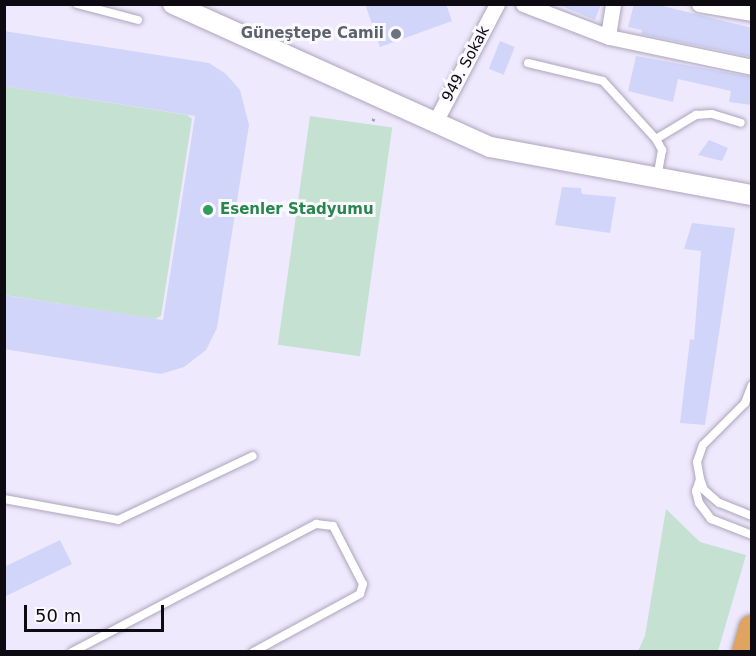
<!DOCTYPE html>
<meta charset="utf-8">
<style>
body{margin:0}
#map{position:relative;width:756px;height:656px;overflow:hidden;background:#efe9fd;font-family:"DejaVu Sans",sans-serif}
div>[style]{position:absolute}
.green>*{inset:0;background:#c4e1d2;transform-origin:0 0}
.building>*{inset:0;background:#d1d5fa;transform-origin:0 0}
.path>*{height:3px;margin-top:-1.5px;transform-origin:0;background:repeating-linear-gradient(90deg,#a8a3b4 0 3px,transparent 0 7.5px)}
.roads{filter:drop-shadow(0 0 2px #aca5bc) drop-shadow(0 0 2px #aca5bc)}
.service>*{height:8px;margin:-4px;padding:0 4px;transform-origin:4px;border-radius:4px;background:#fff}
.minor>*{height:15px;margin:-7.5px;padding:0 7.5px;transform-origin:7.5px;border-radius:7.5px;background:#fff}
.tertiary>*{height:20px;margin:-10px;padding:0 10px;transform-origin:10px;border-radius:10px;background:#fff}
.trunk>*{height:26px;margin:-13px;padding:0 13px;transform-origin:13px;border-radius:13px;background:#dfa45f}
.dots>*{width:16px;height:16px;translate:-50% -50%;box-sizing:border-box;border:3px solid #fbf9fe;border-radius:50%}
span{translate:-50% -50%;white-space:nowrap;text-align:center;line-height:1.15;-webkit-text-stroke:6px #fbf9fe;paint-order:stroke}
.worship-label{font-size:15px;color:#5b616d;font-weight:700}
.right{translate:-100% -50%;text-align:right}
.street-label{font-size:15px;color:#0d0a12}
.leisure-label{font-size:15px;color:#27864d;font-weight:700}
.left{translate:0 -50%;text-align:left}
.frame{position:absolute;inset:0;border:6px solid #0d0a12;pointer-events:none}
.scale{position:absolute;left:24px;top:605px;width:140px;height:27px;box-sizing:border-box;border:3px solid #0d0a12;border-top:0;padding-left:8px;font-size:18px;line-height:21px;white-space:nowrap;color:#0d0a12;-webkit-text-stroke:4px #fbf9fe;paint-order:stroke}
</style>
<div id="map">
<div class="green">
<i style="clip-path:polygon(4px 86px,187px 115px,192px 119px,161px 316px,155px 319px,5px 295px)"></i>
<i style="left:310px;top:116px;width:83px;height:231px;rotate:8deg"></i>
<i style="clip-path:polygon(666px 509px,700px 542px,746px 555px,718px 651px,638px 651px,645px 636px)"></i>
</div>
<div class="building">
<i style="clip-path:polygon(365px 4px,446px 4px,452px 21px,380px 47px)"></i>
<i style="clip-path:polygon(557px 4px,601px 4px,595px 20px)"></i>
<i style="clip-path:polygon(634px 4px,655px 4px,752px 28px,752px 57px,641px 34px,642px 30px,628px 27px)"></i>
<i style="clip-path:polygon(4px 31px,209px 63px,226px 74px,240px 90px,249px 125px,217px 328px,206px 350px,184px 367px,161px 374px,4px 349px,4px 295px,163px 320px,195px 116px,4px 86px)"></i>
<i style="left:500px;top:41px;width:16px;height:30px;rotate:22deg"></i>
<i style="clip-path:polygon(636px 56px,752px 77px,752px 105px,729px 102px,731px 91px,678px 79px,673px 102px,628px 91px)"></i>
<i style="clip-path:polygon(709px 140px,728px 148px,722px 161px,698px 155px)"></i>
<i style="clip-path:polygon(562px 187px,581px 188px,582px 194px,616px 197px,610px 233px,555px 225px)"></i>
<i style="clip-path:polygon(692px 223px,735px 228px,705px 425px,680px 423px,690px 339px,694px 340px,701px 251px,684px 249px)"></i>
<i style="clip-path:polygon(60px 540px,72px 564px,4px 597px,4px 567px)"></i>
</div>
<div class="path">
<i style="left:373px;top:121px;width:7px;rotate:-74deg"></i>
</div>
<div class="roads">
<div class="service">
<i style="left:77px;top:4px;width:63px;rotate:14.7deg"></i>
<i style="left:528px;top:63px;width:77px;rotate:13.5deg"></i>
<i style="left:603px;top:81px;width:79px;rotate:47.6deg"></i>
<i style="left:656px;top:139px;width:13px;rotate:61deg"></i>
<i style="left:662px;top:150px;width:27px;rotate:100deg"></i>
<i style="left:656px;top:139px;width:47px;rotate:-31deg"></i>
<i style="left:696px;top:115px;width:16px;rotate:-4deg"></i>
<i style="left:712px;top:114px;width:30px;rotate:17deg"></i>
<i style="left:700px;top:479px;width:17px;rotate:-100deg"></i>
<i style="left:697px;top:462px;width:18px;rotate:-71deg"></i>
<i style="left:703px;top:445px;width:59px;rotate:-45deg"></i>
<i style="left:745px;top:403px;width:19px;rotate:-69deg"></i>
<i style="left:4px;top:499px;width:116px;rotate:10.4deg"></i>
<i style="left:118px;top:520px;width:149px;rotate:-25.4deg"></i>
<i style="left:752px;top:516px;width:35px;rotate:-158deg"></i>
<i style="left:719px;top:503px;width:20px;rotate:-139deg"></i>
<i style="left:704px;top:490px;width:12px;rotate:-110deg"></i>
<i style="left:700px;top:479px;width:13px;rotate:108deg"></i>
<i style="left:696px;top:491px;width:12px;rotate:76deg"></i>
<i style="left:699px;top:503px;width:20px;rotate:53deg"></i>
<i style="left:711px;top:519px;width:44px;rotate:21.3deg"></i>
<i style="left:72px;top:652px;width:276px;rotate:-27.7deg"></i>
<i style="left:316px;top:524px;width:17px;rotate:7deg"></i>
<i style="left:333px;top:526px;width:65px;rotate:62.7deg"></i>
<i style="left:363px;top:584px;width:10px;rotate:107deg"></i>
<i style="left:360px;top:594px;width:122px;rotate:151.5deg"></i>
</div>
<div class="minor">
<i style="left:523px;top:4px;width:92px;rotate:21deg"></i>
<i style="left:609px;top:37px;width:146px;rotate:11.8deg"></i>
<i style="left:699px;top:4px;width:54px;rotate:9.6deg"></i>
<i style="left:608px;top:36px;width:32px;rotate:-81deg"></i>
<i style="left:434px;top:124px;width:136px;rotate:-62.3deg"></i>
</div>
<div class="tertiary">
<i style="left:173px;top:4px;width:348px;rotate:24.3deg"></i>
<i style="left:490px;top:147px;width:266px;rotate:10.4deg"></i>
</div>
<div class="trunk">
<i style="left:745px;top:652px;width:25px;rotate:-74deg"></i>
</div>
</div>
<div class="dots">
<i style="left:396px;top:34px;background:#6b7280"></i>
<i style="left:208px;top:210px;background:#2e9e5b"></i>
</div>
<div class="worship-label">
<span class="right" style="left:384px;top:34px">Güneştepe Camii</span>
</div>
<div class="street-label">
<span style="left:466px;top:64px;rotate:-62deg">949. Sokak</span>
</div>
<div class="leisure-label">
<span class="left" style="left:220px;top:210px">Esenler Stadyumu</span>
</div>
<div class="frame"></div>
<div class="scale">50 m</div>
</div>
